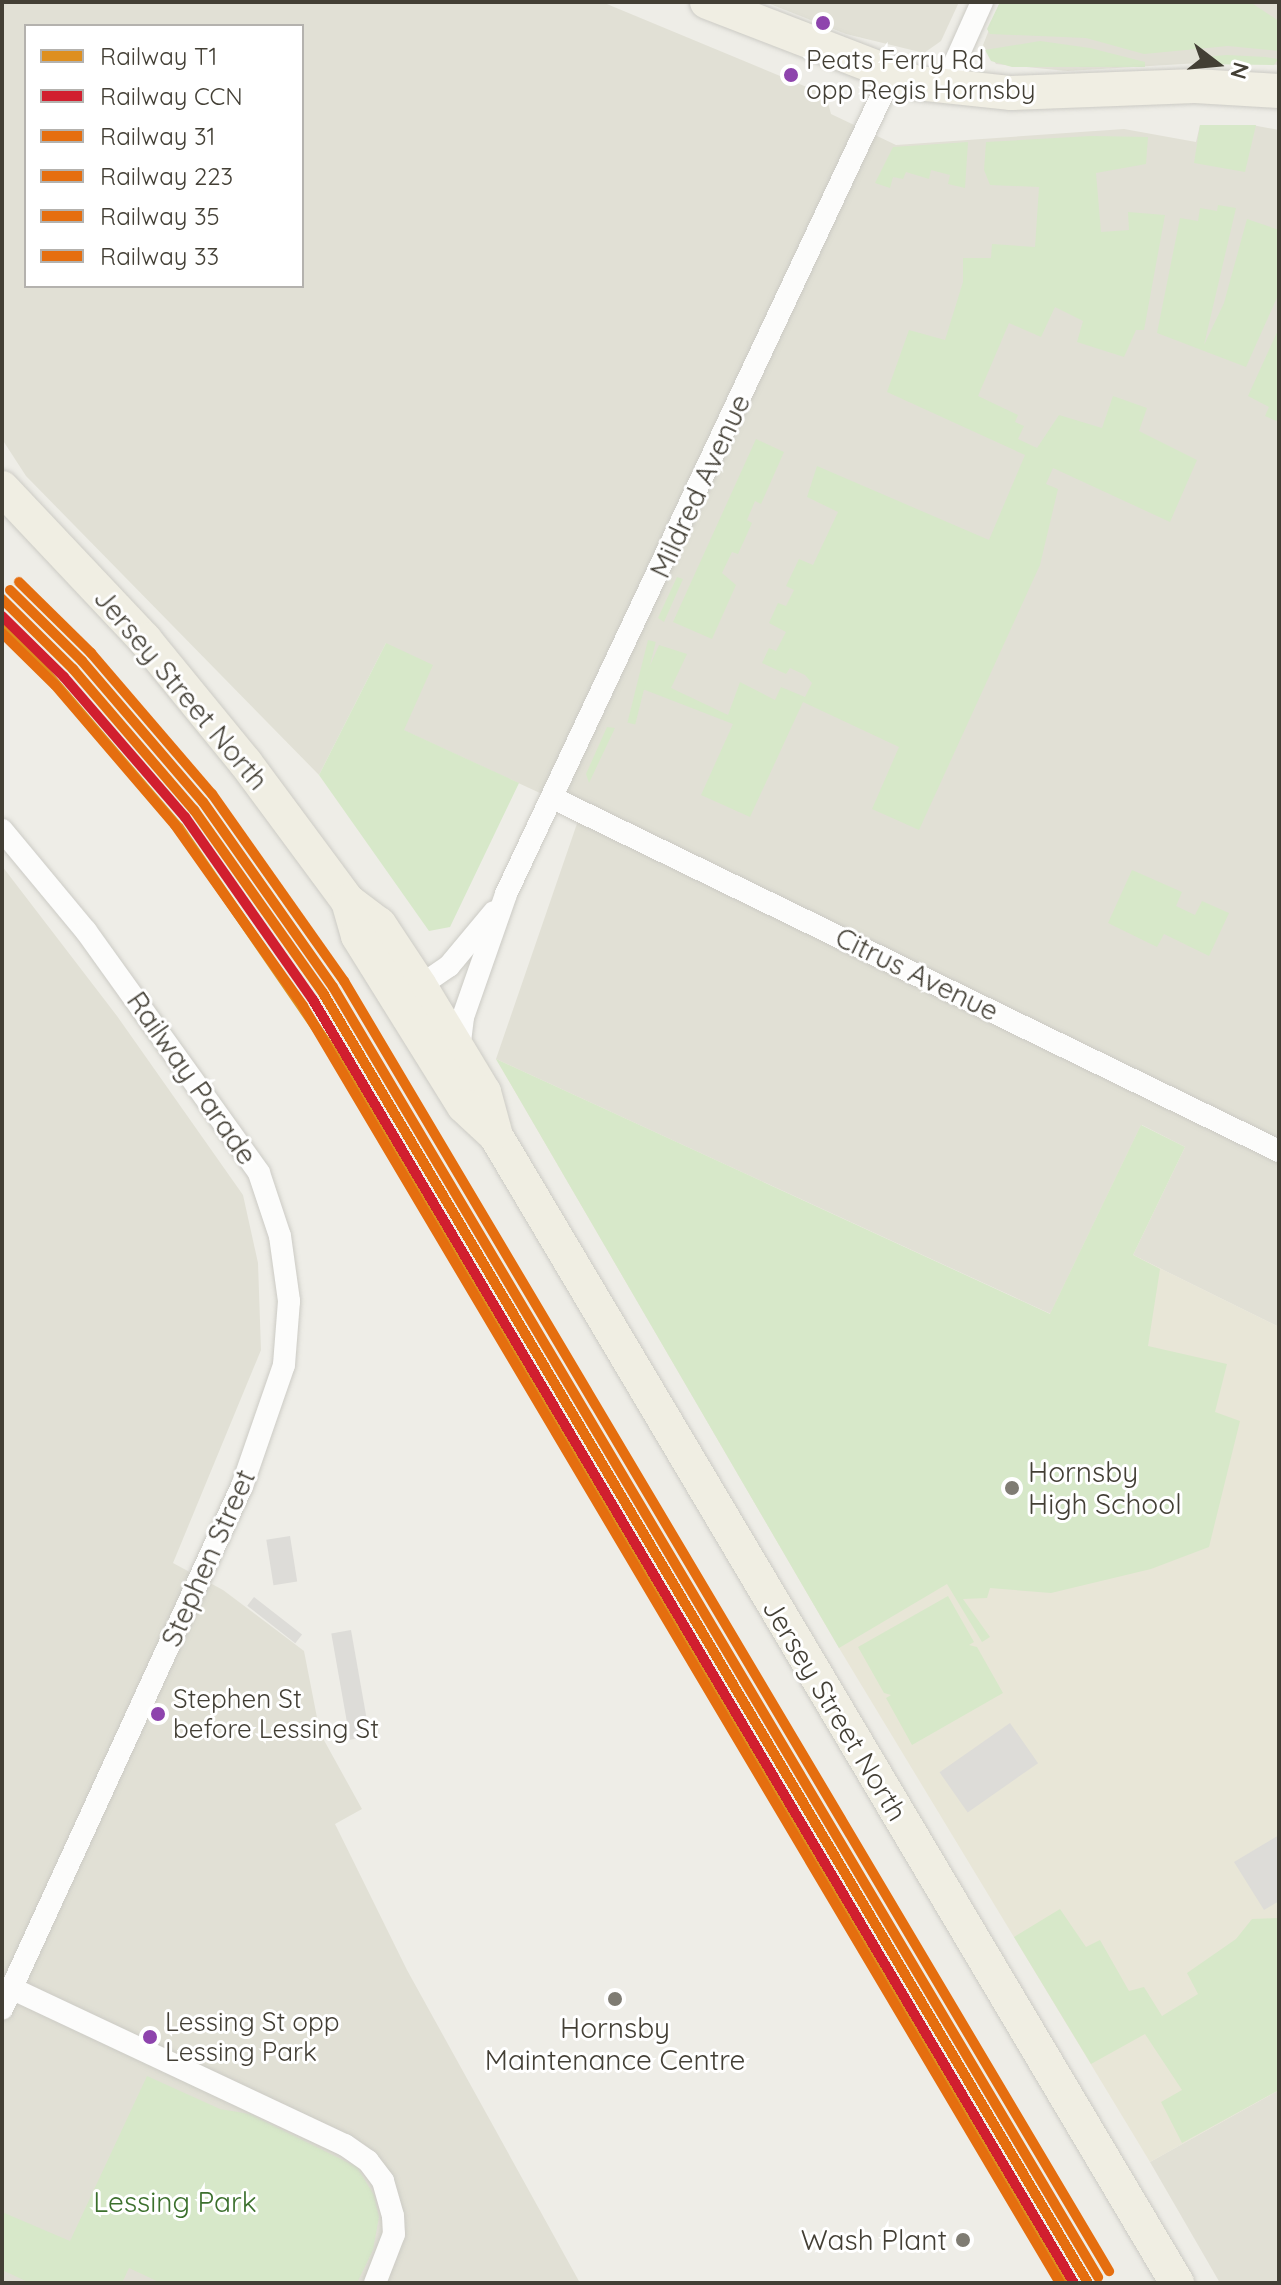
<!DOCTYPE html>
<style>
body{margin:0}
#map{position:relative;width:1281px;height:2285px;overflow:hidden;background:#eeede7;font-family:Quicksand,sans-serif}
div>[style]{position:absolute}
.residential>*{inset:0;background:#e1e0d5}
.education>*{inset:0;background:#e8e6d7}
.green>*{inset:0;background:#d7e8c9;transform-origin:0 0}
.parking>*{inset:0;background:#dddcd8;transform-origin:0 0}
.roads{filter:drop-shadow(0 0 2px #cccbc5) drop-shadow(0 0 2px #cccbc5)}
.minor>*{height:22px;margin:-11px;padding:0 11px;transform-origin:11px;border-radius:11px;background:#fcfcfb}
.primary>*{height:34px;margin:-17px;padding:0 17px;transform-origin:17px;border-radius:17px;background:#f0eee3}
.rail-1>*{height:10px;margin:-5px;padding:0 5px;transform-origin:5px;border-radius:5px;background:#de8f20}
.rail-2>*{height:10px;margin:-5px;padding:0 5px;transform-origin:5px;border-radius:5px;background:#d11f2f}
.rail-3>*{height:10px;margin:-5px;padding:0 5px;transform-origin:5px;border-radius:5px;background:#e56e0f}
.rail-4>*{height:10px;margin:-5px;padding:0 5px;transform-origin:5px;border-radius:5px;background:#e56e0f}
.rail-5>*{height:10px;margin:-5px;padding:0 5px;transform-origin:5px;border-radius:5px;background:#e56e0f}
.rail-6>*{height:10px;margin:-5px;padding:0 5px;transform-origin:5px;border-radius:5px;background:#e56e0f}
.dots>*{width:22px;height:22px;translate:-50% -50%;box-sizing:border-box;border:4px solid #fff;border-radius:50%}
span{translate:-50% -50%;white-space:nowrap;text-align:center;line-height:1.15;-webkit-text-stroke:6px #fff;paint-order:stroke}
.bus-label{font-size:26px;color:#433f35}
.left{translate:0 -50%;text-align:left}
.street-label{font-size:28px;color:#433f35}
.poi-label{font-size:28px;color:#433f35}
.right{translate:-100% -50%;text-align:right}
.park-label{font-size:28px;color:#3c702d}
.frame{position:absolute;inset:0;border:4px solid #433f35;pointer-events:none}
.legend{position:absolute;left:24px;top:24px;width:280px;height:264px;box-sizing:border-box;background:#fff;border:2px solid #b4b2ae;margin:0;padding:10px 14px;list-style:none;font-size:24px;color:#433f35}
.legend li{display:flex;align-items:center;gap:16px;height:40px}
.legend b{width:40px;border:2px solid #b4b2ae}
.north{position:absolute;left:1177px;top:24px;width:80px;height:80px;-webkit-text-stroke:6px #fff;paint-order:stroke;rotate:106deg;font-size:22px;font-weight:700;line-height:32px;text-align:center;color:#433f35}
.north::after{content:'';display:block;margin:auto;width:28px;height:36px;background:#433f35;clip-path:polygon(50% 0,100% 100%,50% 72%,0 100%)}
</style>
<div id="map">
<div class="residential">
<i style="clip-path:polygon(evenodd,2px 2px,602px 2px,826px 95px,831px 114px,896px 145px,1124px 129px,1196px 142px,1200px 125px,1252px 125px,1279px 130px,1279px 1327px,1133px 1255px,1185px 1147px,1142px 1125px,1051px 1314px,496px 1059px,581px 812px,403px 730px,386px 643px,319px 775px,26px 476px,2px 439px,2px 2px,26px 26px,302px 26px,302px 286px,26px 286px,26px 26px)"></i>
<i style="clip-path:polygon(765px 2px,959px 2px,941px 41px,924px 53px,846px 34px)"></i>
<i style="clip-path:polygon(1000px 2px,1279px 2px,1279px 65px,1233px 61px,1067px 71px,996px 64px,983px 45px)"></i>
<i style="clip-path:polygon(2px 866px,117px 1016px,243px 1195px,258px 1263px,261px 1350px,173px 1563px,223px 1590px,304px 1651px,320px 1733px,362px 1809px,335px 1824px,407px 1970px,580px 2283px,2px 2283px)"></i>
<i style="clip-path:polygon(1279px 2090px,1279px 2283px,1220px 2283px,1150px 2162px)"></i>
</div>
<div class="education">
<i style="clip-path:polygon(496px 1059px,1050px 1314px,1141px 1125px,1185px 1147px,1133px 1255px,1279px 1327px,1279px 2090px,1150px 2162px,839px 1648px)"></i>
</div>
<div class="green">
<i style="clip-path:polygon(1000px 2px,1250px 2px,1279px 21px,1279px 51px,1228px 46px,1144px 54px,1086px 38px,990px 34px,987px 29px)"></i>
<i style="clip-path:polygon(1040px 41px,1090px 48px,1145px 62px,1145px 67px,1012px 67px,991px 61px,985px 50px)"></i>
<i style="clip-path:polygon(1227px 55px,1265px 57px,1278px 59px,1274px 65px,1199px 64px,1202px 57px)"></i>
<i style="clip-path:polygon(1200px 125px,1256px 125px,1245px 172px,1194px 163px)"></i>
<i style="clip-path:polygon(1091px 136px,1148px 137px,1146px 164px,1096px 173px,1101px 232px,1129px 230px,1128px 212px,1165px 215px,1144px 330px,1136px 330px,1124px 357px,1077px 342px,1083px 321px,1055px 307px,1041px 337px,1009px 323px,978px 396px,1018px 415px,1015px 422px,1024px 426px,1018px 439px,1037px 448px,1059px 415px,1102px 428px,1113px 396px,1147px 408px,1139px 431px,1197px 460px,1170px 522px,1053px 468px,1046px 484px,1058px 489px,1040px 565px,919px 830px,872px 809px,899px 747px,803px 702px,750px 817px,701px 795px,733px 724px,640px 688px,659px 645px,687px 654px,671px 688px,728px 715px,740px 682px,775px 700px,781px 687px,805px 697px,812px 683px,805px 675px,790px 668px,786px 674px,762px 663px,769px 648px,776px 651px,786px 632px,769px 623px,778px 603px,786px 606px,794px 590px,786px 586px,799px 559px,813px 565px,838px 512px,807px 497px,817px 466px,989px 540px,1025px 455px,887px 392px,909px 330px,945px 340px,963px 282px,963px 258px,991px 258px,992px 244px,1035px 247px,1039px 187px,990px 185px,984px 170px,986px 142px)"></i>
<i style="clip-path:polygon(968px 142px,965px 188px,948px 184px,950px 175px,931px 170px,929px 179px,906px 172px,903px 179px,893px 177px,890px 188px,875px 183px,893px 147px)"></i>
<i style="clip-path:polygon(1218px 205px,1236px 208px,1204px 345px,1224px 303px,1247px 219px,1279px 230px,1279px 293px,1246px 367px,1157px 333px,1180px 218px,1198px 221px,1200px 208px,1217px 211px)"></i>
<i style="clip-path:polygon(1279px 328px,1279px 422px,1265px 416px,1269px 407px,1248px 396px)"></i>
<i style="clip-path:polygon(756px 439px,784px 452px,761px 504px,755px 501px,747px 520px,752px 523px,738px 554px,732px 552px,722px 573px,736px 585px,712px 639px,673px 622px)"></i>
<i style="clip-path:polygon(677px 577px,683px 579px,664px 622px,658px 618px)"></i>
<i style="left:648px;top:640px;width:8px;height:85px;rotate:14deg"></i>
<i style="clip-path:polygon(386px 643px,433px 665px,404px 730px,519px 783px,450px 927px,429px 931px,319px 775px)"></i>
<i style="clip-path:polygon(607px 727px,615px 728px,589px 783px,586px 774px)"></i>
<i style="clip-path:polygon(1132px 870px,1182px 892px,1176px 906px,1195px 915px,1202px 901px,1229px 913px,1209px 956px,1164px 934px,1157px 947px,1108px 923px)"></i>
<i style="clip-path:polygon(496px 1059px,1050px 1314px,1141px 1125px,1185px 1147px,1133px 1255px,1160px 1269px,1148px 1346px,1227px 1364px,1215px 1412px,1240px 1421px,1209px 1547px,1151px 1569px,1051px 1593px,990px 1588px,987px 1598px,963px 1599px,990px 1637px,982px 1642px,947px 1584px,839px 1648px)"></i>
<i style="clip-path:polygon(948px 1596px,974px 1642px,969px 1645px,977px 1647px,1003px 1693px,912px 1745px,886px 1698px,891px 1695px,884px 1693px,858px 1647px)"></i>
<i style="clip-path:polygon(1060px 1909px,1086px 1947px,1100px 1940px,1129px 1991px,1144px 1987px,1162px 2016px,1198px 1994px,1187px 1973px,1236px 1939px,1252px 1919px,1279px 1918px,1279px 2090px,1182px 2143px,1161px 2102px,1182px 2090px,1145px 2034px,1091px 2064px,1014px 1937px)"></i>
<i style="clip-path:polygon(147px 2076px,220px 2109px,250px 2114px,357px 2167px,374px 2195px,379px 2217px,373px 2250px,357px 2283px,161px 2283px,129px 2268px,122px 2283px,30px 2283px,2px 2270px,2px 2212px,70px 2241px)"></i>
</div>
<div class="parking">
<i style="left:290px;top:1536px;width:46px;height:24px;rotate:81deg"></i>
<i style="left:254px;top:1597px;width:61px;height:11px;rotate:38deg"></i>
<i style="left:351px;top:1630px;width:108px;height:20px;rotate:80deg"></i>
<i style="left:1010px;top:1723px;width:49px;height:86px;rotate:55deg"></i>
<i style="clip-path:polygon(1279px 1835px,1279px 1901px,1264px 1910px,1234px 1862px)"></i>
</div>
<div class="roads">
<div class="minor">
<i style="left:944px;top:87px;width:93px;rotate:-65.9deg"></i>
<i style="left:553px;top:798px;width:807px;rotate:25.93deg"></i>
<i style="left:2px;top:830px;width:131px;rotate:50.3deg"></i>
<i style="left:86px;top:931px;width:297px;rotate:54.4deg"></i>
<i style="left:259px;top:1173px;width:66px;rotate:71.6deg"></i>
<i style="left:280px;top:1236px;width:66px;rotate:82.1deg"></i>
<i style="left:289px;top:1301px;width:64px;rotate:94.5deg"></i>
<i style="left:284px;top:1365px;width:128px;rotate:109.1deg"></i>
<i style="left:242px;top:1486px;width:575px;rotate:114.65deg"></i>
<i style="left:411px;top:992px;width:46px;rotate:-34.4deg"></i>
<i style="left:449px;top:966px;width:70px;rotate:-50.2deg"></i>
<i style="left:459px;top:1050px;width:33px;rotate:-83deg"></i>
<i style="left:463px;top:1017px;width:130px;rotate:-70.7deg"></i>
<i style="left:506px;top:894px;width:904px;rotate:-64.8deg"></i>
<i style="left:11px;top:1988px;width:369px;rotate:25.2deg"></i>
<i style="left:345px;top:2145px;width:28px;rotate:35deg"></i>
<i style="left:368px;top:2161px;width:25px;rotate:53deg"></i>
<i style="left:383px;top:2181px;width:36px;rotate:74deg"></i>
<i style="left:393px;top:2216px;width:18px;rotate:87deg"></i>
<i style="left:394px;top:2234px;width:53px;rotate:111.2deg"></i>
</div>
<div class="primary">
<i style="left:707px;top:2px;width:225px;rotate:21.1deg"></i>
<i style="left:917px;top:83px;width:95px;rotate:6.1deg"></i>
<i style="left:1011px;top:93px;width:184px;rotate:-2.2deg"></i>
<i style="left:1195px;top:86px;width:84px;rotate:3.4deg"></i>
<i style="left:2px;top:488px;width:209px;rotate:46.7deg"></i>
<i style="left:145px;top:640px;width:158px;rotate:50.7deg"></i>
<i style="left:245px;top:762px;width:173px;rotate:53.5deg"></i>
<i style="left:348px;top:901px;width:39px;rotate:37deg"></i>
<i style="left:379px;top:924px;width:74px;rotate:56.5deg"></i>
<i style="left:420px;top:986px;width:124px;rotate:58.9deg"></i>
<i style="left:484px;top:1092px;width:46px;rotate:74.7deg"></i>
<i style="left:496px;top:1136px;width:1334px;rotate:59.3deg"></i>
<i style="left:348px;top:901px;width:36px;rotate:74deg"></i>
<i style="left:358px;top:936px;width:200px;rotate:58.1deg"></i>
<i style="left:464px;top:1106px;width:40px;rotate:43deg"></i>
</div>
</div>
<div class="rail-1">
<i style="left:2px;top:621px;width:272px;rotate:49.5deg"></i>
<i style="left:179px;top:828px;width:283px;rotate:55.5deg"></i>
<i style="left:339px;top:1061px;width:1423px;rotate:59.15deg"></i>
</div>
<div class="rail-2">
<i style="left:2px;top:616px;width:87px;rotate:44.5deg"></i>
<i style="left:64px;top:677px;width:185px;rotate:49.2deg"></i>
<i style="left:185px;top:817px;width:223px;rotate:55deg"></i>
<i style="left:313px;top:1000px;width:1492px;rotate:59.33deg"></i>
</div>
<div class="rail-3">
<i style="left:2px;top:599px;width:100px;rotate:44.6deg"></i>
<i style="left:73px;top:669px;width:186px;rotate:49.4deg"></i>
<i style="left:194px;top:810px;width:224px;rotate:54.8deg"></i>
<i style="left:323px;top:993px;width:1500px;rotate:59.33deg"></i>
</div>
<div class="rail-4">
<i style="left:10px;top:590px;width:101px;rotate:44.6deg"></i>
<i style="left:82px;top:661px;width:186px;rotate:49.4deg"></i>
<i style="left:203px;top:802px;width:226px;rotate:54.9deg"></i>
<i style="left:333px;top:987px;width:1500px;rotate:59.33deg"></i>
</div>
<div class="rail-5">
<i style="left:2px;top:633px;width:74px;rotate:44.5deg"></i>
<i style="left:55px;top:685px;width:184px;rotate:49.4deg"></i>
<i style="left:175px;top:825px;width:222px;rotate:54.7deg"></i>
<i style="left:303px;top:1006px;width:1485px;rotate:59.34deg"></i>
</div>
<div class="rail-6">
<i style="left:19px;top:582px;width:101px;rotate:44.6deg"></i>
<i style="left:91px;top:653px;width:186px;rotate:49.4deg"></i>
<i style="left:212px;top:794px;width:229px;rotate:54.8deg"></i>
<i style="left:344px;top:981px;width:1500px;rotate:59.33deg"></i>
</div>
<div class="dots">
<i style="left:823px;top:23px;background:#8e44ad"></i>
<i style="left:791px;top:75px;background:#8e44ad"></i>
<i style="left:1012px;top:1488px;background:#7f7c73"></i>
<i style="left:158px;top:1714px;background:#8e44ad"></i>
<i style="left:615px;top:1999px;background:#7f7c73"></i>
<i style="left:150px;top:2037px;background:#8e44ad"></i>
<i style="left:963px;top:2240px;background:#7f7c73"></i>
</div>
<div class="bus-label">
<span class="left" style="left:806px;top:75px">Peats Ferry Rd<br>opp Regis Hornsby</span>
<span class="left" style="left:173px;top:1714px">Stephen St<br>before Lessing St</span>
<span class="left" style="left:165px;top:2037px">Lessing St opp<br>Lessing Park</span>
</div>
<div class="street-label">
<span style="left:700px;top:486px;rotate:-65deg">Mildred Avenue</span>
<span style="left:181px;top:689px;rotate:50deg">Jersey Street North</span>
<span style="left:917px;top:974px;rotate:26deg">Citrus Avenue</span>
<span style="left:192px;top:1078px;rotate:55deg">Railway Parade</span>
<span style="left:208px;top:1558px;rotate:-66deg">Stephen Street</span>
<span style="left:835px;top:1710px;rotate:59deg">Jersey Street North</span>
</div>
<div class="poi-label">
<span class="left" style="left:1028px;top:1488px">Hornsby<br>High School</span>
<span style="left:615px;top:2044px">Hornsby<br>Maintenance Centre</span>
<span class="right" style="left:947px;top:2240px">Wash Plant</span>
</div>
<div class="park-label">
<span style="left:175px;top:2202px">Lessing Park</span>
</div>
<div class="frame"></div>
<ul class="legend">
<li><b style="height:10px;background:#de8f20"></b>Railway T1</li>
<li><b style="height:10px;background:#d11f2f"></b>Railway CCN</li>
<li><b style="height:10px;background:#e56e0f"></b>Railway 31</li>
<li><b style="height:10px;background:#e56e0f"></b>Railway 223</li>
<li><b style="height:10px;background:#e56e0f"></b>Railway 35</li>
<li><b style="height:10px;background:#e56e0f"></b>Railway 33</li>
</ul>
<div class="north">N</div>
</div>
